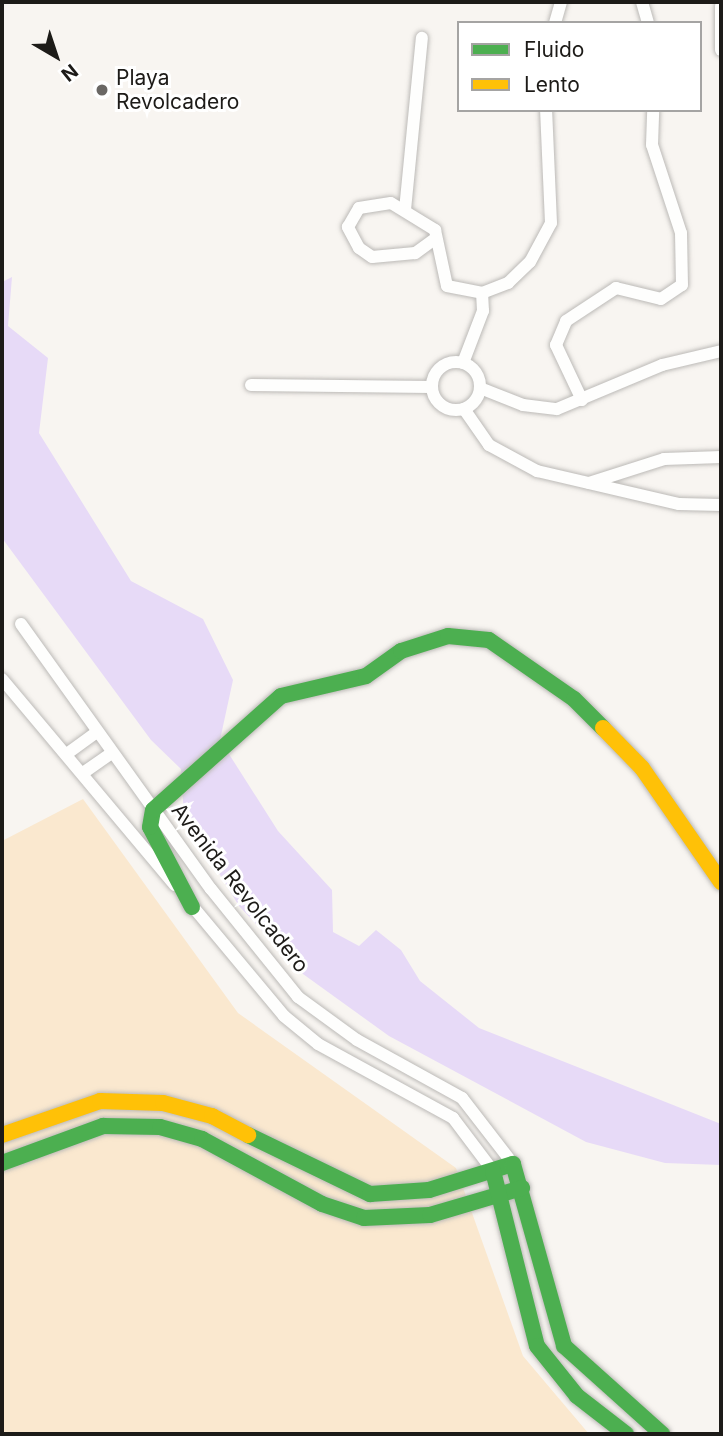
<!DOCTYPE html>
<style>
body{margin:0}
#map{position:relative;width:723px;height:1436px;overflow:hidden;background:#f8f5f1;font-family:Inter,sans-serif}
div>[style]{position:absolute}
.green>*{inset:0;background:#fae8cf}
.water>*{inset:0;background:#e7daf7}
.roads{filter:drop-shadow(0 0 2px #bcbab7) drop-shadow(0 0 2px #bcbab7)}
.street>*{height:12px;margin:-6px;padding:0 6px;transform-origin:6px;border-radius:6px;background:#fefefd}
.street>.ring{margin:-6px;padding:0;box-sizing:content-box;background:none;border:12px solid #fefefd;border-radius:50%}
.fast>*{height:16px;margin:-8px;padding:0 8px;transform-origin:8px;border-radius:8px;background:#4caf50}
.slow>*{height:16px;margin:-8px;padding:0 8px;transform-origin:8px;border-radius:8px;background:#ffc107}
.dots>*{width:19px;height:19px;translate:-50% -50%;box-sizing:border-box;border:4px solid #fff;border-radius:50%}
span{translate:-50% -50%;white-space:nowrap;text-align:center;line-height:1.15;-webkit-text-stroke:6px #fff;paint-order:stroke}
.poi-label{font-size:21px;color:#1d1b18}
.left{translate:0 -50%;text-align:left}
.street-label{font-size:21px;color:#1d1b18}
.frame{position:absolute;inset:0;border:4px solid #1d1b18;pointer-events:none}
.legend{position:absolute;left:457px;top:21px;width:245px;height:91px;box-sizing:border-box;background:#fff;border:2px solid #a5a4a3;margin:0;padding:9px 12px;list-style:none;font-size:21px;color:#1d1b18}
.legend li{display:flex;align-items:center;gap:14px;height:35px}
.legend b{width:35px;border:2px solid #a5a4a3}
.north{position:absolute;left:21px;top:21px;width:70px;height:70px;-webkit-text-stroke:5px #fff;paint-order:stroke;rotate:141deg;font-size:19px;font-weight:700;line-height:28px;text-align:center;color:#1d1b18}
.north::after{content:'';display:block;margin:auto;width:24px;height:32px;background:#1d1b18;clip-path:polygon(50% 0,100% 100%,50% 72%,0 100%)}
</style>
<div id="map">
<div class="green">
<i style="clip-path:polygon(83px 799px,238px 1013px,456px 1168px,523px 1356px,589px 1434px,2px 1434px,2px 841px)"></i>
</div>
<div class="water">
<i style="clip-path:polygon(12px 277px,8px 326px,48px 358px,39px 433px,131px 581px,203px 619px,233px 680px,220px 740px,278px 831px,332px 890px,333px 932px,359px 946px,376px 930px,401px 950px,420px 981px,479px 1028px,721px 1124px,721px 1165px,665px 1163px,586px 1142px,389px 1036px,303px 974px,239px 906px,184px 816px,181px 769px,151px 740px,2px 538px,2px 282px)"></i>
</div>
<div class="roads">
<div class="street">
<i style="left:642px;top:2px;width:22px;rotate:74deg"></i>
<i style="left:721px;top:6px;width:44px;rotate:90deg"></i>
<i style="left:555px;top:23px;width:22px;rotate:-74deg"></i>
<i style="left:405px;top:210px;width:173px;rotate:-84.4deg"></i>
<i style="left:436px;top:238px;width:26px;rotate:144deg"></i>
<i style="left:415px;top:253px;width:43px;rotate:174.7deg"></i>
<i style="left:372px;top:257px;width:16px;rotate:-145deg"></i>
<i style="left:359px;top:248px;width:24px;rotate:-118deg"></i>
<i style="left:348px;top:227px;width:22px;rotate:-60deg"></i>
<i style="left:359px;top:208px;width:32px;rotate:-9deg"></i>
<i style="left:391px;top:203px;width:52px;rotate:31.5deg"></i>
<i style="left:435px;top:230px;width:57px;rotate:77.9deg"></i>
<i style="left:447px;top:286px;width:36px;rotate:11deg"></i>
<i style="left:482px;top:293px;width:28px;rotate:-21deg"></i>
<i style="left:508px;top:283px;width:30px;rotate:-44deg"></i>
<i style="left:530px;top:262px;width:44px;rotate:-61.7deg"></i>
<i style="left:551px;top:223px;width:113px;rotate:-92.5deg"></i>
<i class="ring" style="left:432px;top:362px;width:36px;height:36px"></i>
<i style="left:463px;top:363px;width:56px;rotate:-69deg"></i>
<i style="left:483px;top:311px;width:18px;rotate:-93deg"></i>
<i style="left:251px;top:385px;width:180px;rotate:0.6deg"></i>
<i style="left:480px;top:388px;width:46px;rotate:21.6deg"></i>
<i style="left:523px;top:405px;width:34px;rotate:7deg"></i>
<i style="left:557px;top:409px;width:114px;rotate:-22.7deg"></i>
<i style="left:662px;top:365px;width:61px;rotate:-13.3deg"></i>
<i style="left:582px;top:400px;width:61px;rotate:-115.3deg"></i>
<i style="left:556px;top:345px;width:26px;rotate:-67deg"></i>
<i style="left:566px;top:321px;width:60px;rotate:-33.4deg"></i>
<i style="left:616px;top:288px;width:46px;rotate:13.7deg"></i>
<i style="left:661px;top:299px;width:25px;rotate:-34deg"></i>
<i style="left:682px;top:285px;width:52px;rotate:-91.1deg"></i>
<i style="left:681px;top:233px;width:93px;rotate:-108.2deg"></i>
<i style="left:652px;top:145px;width:35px;rotate:-88deg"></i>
<i style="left:464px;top:409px;width:44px;rotate:55.2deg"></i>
<i style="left:489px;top:445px;width:55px;rotate:28.4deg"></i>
<i style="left:537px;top:471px;width:146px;rotate:13.1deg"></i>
<i style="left:679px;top:504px;width:42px;rotate:1.4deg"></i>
<i style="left:589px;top:483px;width:79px;rotate:-17.7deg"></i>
<i style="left:664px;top:459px;width:57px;rotate:-2deg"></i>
<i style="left:21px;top:624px;width:326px;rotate:54.4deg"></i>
<i style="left:211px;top:889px;width:139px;rotate:51.1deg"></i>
<i style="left:298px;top:997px;width:73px;rotate:36.1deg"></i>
<i style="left:357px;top:1040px;width:120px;rotate:28.9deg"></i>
<i style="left:462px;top:1098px;width:83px;rotate:52.3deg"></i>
<i style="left:2px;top:679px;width:269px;rotate:50deg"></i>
<i style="left:68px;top:753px;width:34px;rotate:-36deg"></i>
<i style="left:83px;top:773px;width:33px;rotate:-35deg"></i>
<i style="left:189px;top:902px;width:148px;rotate:50.2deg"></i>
<i style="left:284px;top:1016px;width:44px;rotate:39.5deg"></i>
<i style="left:318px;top:1044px;width:154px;rotate:28.7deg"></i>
<i style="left:453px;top:1118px;width:66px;rotate:53deg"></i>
</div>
<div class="fast">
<i style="left:192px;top:907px;width:90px;rotate:-117.7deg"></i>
<i style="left:150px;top:827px;width:17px;rotate:-80deg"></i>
<i style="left:153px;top:810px;width:171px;rotate:-41.7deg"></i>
<i style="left:281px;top:696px;width:87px;rotate:-13.2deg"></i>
<i style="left:366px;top:676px;width:43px;rotate:-35.5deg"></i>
<i style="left:401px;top:651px;width:49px;rotate:-17.7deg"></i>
<i style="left:448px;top:636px;width:41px;rotate:5.6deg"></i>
<i style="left:489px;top:640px;width:103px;rotate:34.8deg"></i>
<i style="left:574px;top:699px;width:41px;rotate:45deg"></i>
<i style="left:248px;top:1135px;width:136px;rotate:25.8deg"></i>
<i style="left:370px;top:1194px;width:59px;rotate:-3.9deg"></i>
<i style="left:429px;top:1190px;width:88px;rotate:-17.2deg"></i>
<i style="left:513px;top:1164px;width:189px;rotate:74.3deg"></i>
<i style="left:564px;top:1346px;width:132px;rotate:41.9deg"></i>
<i style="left:2px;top:1163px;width:108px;rotate:-20.1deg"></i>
<i style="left:103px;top:1126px;width:57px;rotate:1deg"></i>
<i style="left:160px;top:1127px;width:44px;rotate:15.9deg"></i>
<i style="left:202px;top:1139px;width:136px;rotate:28.4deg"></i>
<i style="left:322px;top:1204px;width:44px;rotate:18.4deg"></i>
<i style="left:364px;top:1218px;width:66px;rotate:-2.6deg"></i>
<i style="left:430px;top:1215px;width:96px;rotate:-16.4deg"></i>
<i style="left:493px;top:1171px;width:180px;rotate:75.9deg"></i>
<i style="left:537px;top:1346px;width:64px;rotate:51.3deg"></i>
<i style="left:577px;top:1396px;width:62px;rotate:37.8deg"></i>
</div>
<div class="slow">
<i style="left:603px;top:728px;width:56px;rotate:45.7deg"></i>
<i style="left:642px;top:768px;width:139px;rotate:55.3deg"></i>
<i style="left:2px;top:1135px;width:104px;rotate:-19.1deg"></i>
<i style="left:100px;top:1101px;width:63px;rotate:1.8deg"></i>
<i style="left:163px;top:1103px;width:51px;rotate:14.9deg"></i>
<i style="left:212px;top:1116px;width:41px;rotate:27.8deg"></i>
</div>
</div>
<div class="dots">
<i style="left:102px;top:90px;background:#6a6764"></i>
</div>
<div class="poi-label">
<span class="left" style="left:116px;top:90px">Playa<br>Revolcadero</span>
</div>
<div class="street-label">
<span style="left:240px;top:888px;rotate:52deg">Avenida Revolcadero</span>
</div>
<div class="frame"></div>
<ul class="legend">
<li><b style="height:9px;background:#4caf50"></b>Fluido</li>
<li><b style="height:9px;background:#ffc107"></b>Lento</li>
</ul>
<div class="north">N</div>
</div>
